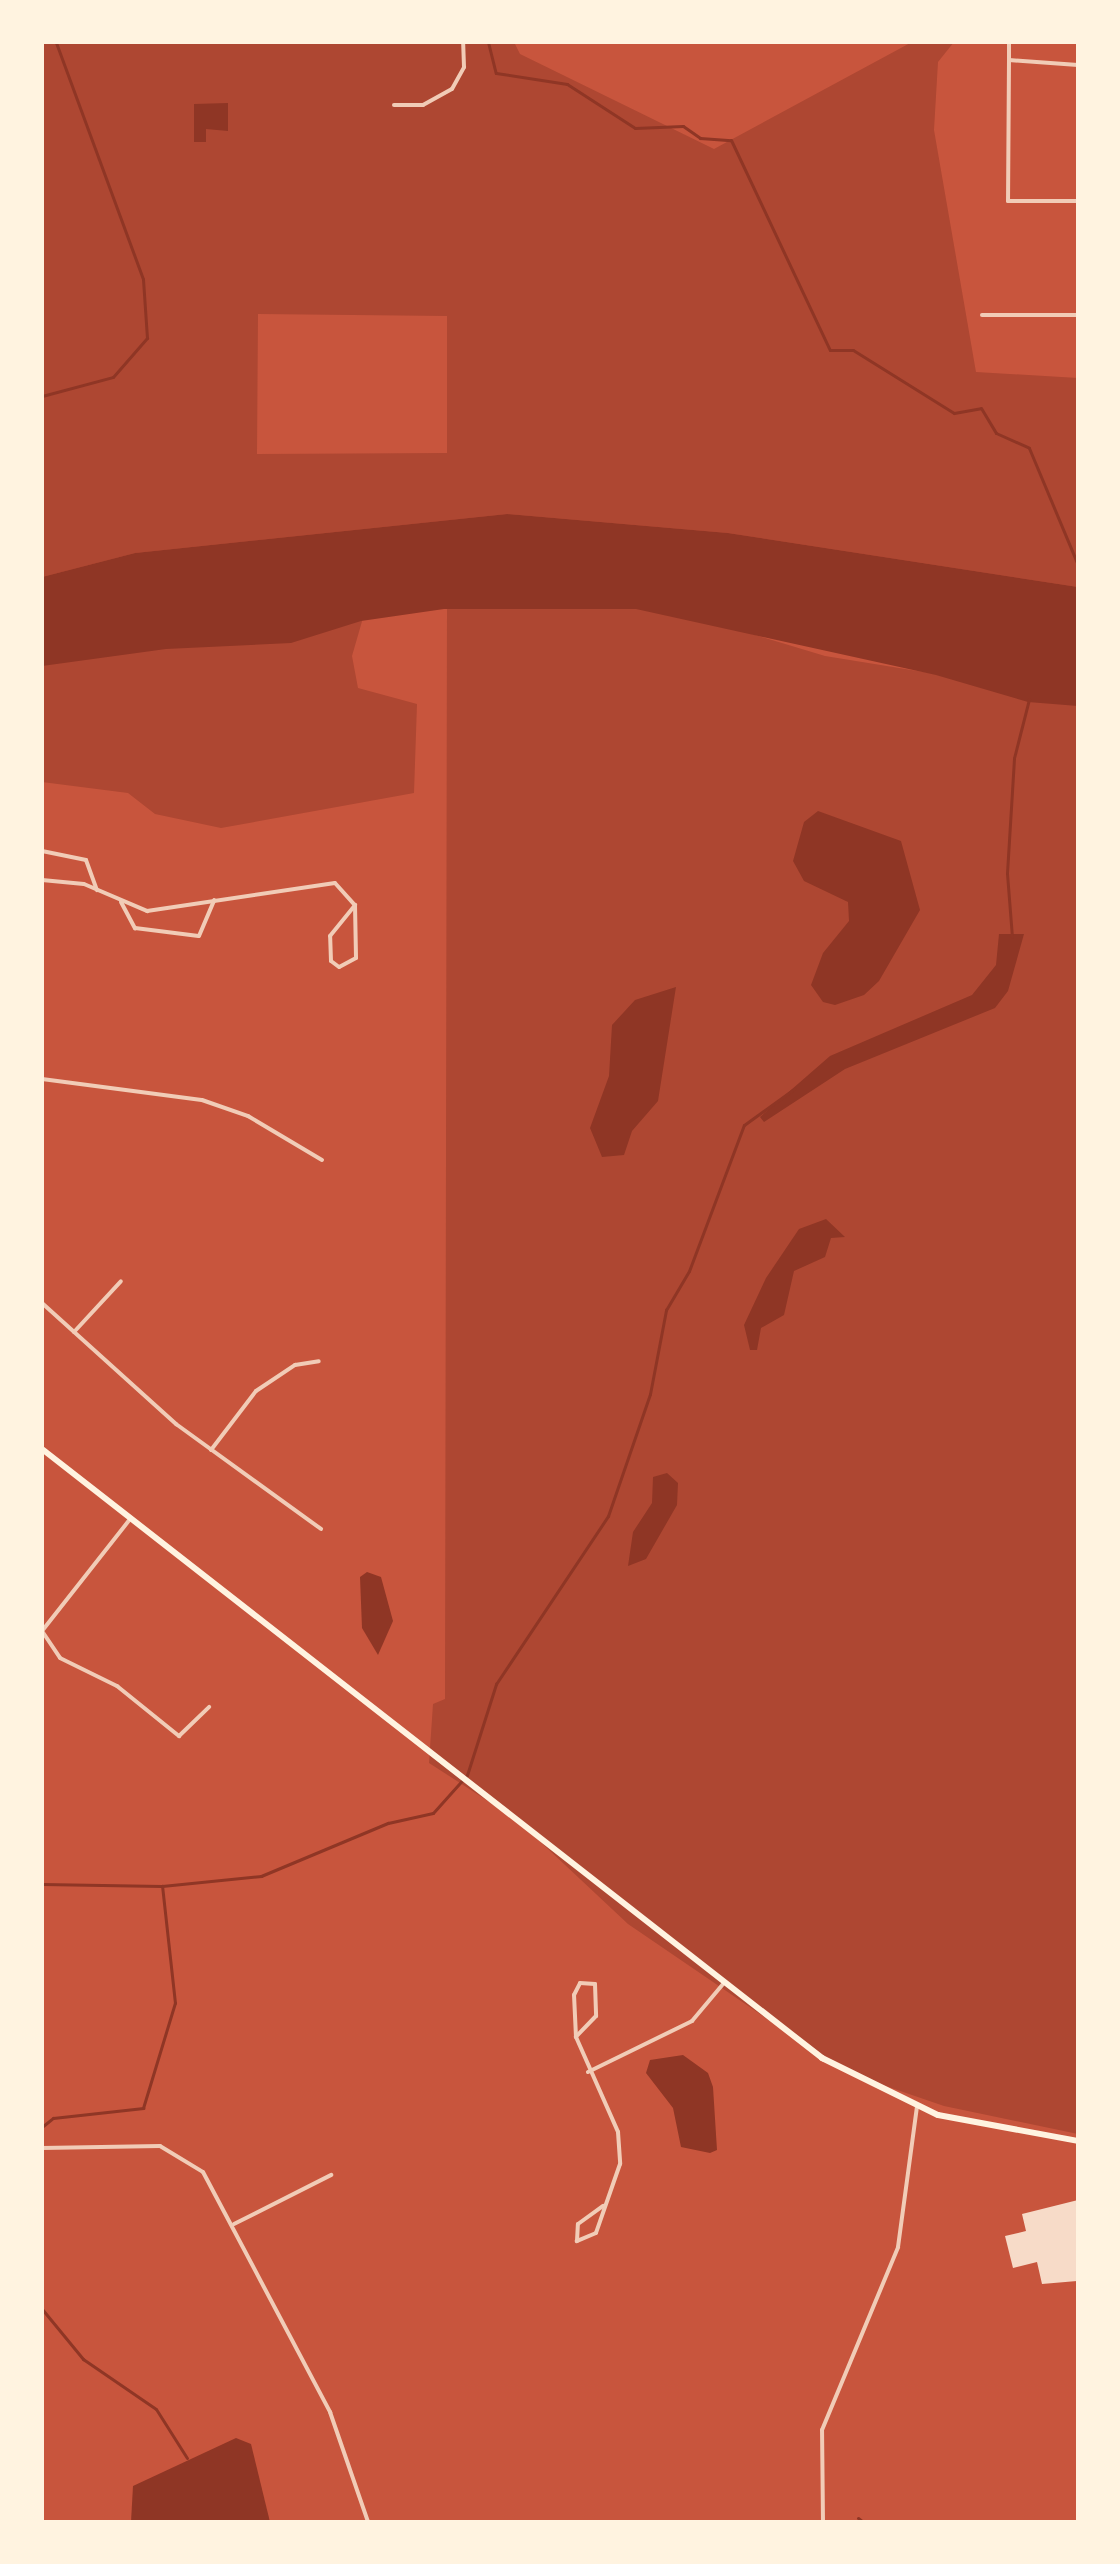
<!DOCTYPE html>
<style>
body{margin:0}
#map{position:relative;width:1120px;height:2564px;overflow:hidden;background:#c8553d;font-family:"Fira Sans",sans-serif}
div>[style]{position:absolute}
.green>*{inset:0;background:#ae4732}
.water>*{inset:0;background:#8f3625}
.stream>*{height:3px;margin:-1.5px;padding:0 1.5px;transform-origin:1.5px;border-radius:1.5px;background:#8f3625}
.building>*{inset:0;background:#f7dbc8}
.minor>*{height:4px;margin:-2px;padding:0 2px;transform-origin:2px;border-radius:2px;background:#f1ccb7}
.secondary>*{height:6px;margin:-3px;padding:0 3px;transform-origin:3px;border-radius:3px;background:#fff3e0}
span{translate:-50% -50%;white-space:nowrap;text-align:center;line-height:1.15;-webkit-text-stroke:7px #fff3e0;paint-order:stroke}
.frame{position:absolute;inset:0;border:44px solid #fff3e0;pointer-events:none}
</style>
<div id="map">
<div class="green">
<i style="clip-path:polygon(evenodd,42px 42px,514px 42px,520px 54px,714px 149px,912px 42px,954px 42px,938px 62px,934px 130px,976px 372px,1078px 378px,1078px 587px,728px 533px,507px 514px,135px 553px,42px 577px,42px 42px,258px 314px,447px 316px,447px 453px,257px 454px,258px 314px)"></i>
<i style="clip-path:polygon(447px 600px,659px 606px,825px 656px,1078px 697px,1078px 2134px,944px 2106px,845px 2072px,628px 1924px,516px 1819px,429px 1763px,433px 1704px,445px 1699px)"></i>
<i style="clip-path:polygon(365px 611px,352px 656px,358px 688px,417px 704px,414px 793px,221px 828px,155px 814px,128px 793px,42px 782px,42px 652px)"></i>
</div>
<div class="water">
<i style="clip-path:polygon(228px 103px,228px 131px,206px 129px,206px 142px,194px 142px,194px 104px)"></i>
<i style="clip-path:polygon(507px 514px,728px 533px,1078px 587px,1078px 706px,1028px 702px,936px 675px,636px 609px,444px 609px,361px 621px,291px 643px,166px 649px,42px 666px,42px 577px,135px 553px)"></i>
<i style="clip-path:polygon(818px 811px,901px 841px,920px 910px,879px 981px,864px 995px,835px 1005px,823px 1002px,811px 985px,823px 953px,849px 921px,848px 902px,804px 881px,793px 861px,804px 822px)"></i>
<i style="clip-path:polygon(999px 934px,1024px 934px,1008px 991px,995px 1008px,845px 1069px,764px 1122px,760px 1117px,830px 1056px,972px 995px,996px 965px)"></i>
<i style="clip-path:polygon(676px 987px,658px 1101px,632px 1131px,624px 1155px,602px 1157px,590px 1128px,609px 1076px,612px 1025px,635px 1000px)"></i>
<i style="clip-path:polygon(826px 1219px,845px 1237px,831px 1238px,825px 1257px,794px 1271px,784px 1315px,761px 1328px,757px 1350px,750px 1350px,744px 1325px,766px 1278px,799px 1229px)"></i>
<i style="clip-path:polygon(667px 1473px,678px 1483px,677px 1505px,646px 1559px,628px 1566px,633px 1532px,652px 1503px,653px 1477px)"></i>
<i style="clip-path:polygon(367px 1572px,381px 1577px,393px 1621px,378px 1655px,362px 1628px,360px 1577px)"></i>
<i style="clip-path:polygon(683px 2055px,708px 2073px,713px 2087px,717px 2150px,710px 2153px,681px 2147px,673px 2108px,646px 2073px,650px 2060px)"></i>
<i style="clip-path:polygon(236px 2438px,251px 2444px,270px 2522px,131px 2522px,133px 2486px)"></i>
</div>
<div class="stream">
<i style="left:488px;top:42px;width:32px;rotate:76deg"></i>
<i style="left:496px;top:73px;width:72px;rotate:8.8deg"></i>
<i style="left:567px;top:84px;width:81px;rotate:32.9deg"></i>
<i style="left:635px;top:128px;width:48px;rotate:-2.4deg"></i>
<i style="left:683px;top:126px;width:21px;rotate:35deg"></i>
<i style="left:700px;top:138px;width:31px;rotate:4deg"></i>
<i style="left:731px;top:140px;width:232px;rotate:64.8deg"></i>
<i style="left:830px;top:350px;width:23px"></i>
<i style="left:853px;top:350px;width:119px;rotate:32deg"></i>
<i style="left:954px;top:413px;width:27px;rotate:-10deg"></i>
<i style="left:981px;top:408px;width:29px;rotate:59deg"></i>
<i style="left:996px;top:433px;width:36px;rotate:24deg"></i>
<i style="left:1029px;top:448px;width:127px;rotate:67.3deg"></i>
<i style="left:42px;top:396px;width:73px;rotate:-15deg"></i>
<i style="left:113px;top:377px;width:52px;rotate:-48.9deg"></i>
<i style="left:147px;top:338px;width:59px;rotate:-93.9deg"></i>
<i style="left:143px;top:279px;width:252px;rotate:-110.2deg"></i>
<i style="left:1012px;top:937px;width:64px;rotate:-94.5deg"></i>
<i style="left:1007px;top:873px;width:115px;rotate:-86.5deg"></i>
<i style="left:1014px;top:758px;width:61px;rotate:-75.7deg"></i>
<i style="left:42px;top:1884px;width:120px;rotate:1deg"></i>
<i style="left:162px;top:1886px;width:100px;rotate:-5.8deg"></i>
<i style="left:261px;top:1876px;width:138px;rotate:-22.7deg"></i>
<i style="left:388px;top:1823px;width:46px;rotate:-12.5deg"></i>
<i style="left:433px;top:1813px;width:51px;rotate:-48.2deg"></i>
<i style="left:467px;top:1775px;width:96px;rotate:-72.3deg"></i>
<i style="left:496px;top:1684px;width:202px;rotate:-56.3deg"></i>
<i style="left:608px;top:1516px;width:129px;rotate:-71deg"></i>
<i style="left:650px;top:1394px;width:86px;rotate:-79.2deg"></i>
<i style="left:666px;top:1310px;width:45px;rotate:-59.5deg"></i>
<i style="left:689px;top:1271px;width:156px;rotate:-69.4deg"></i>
<i style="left:744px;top:1125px;width:62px;rotate:-35.8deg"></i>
<i style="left:43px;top:2126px;width:13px;rotate:-39deg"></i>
<i style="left:53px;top:2118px;width:91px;rotate:-6.3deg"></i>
<i style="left:143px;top:2108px;width:110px;rotate:-73.1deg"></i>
<i style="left:175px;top:2003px;width:118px;rotate:-96.3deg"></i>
<i style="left:42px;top:2309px;width:65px;rotate:50.6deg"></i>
<i style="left:83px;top:2359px;width:88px;rotate:34.4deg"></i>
<i style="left:156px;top:2409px;width:58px;rotate:57.7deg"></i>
<i style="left:858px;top:2518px;width:6px;rotate:39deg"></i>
</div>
<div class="building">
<i style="clip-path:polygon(1078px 2200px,1077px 2281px,1042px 2284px,1037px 2262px,1013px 2268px,1005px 2236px,1026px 2231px,1022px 2214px)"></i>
</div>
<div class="minor">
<i style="left:1009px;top:42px;width:18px;rotate:90deg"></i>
<i style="left:1009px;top:60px;width:69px;rotate:4.1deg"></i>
<i style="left:1009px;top:60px;width:141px;rotate:90.4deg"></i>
<i style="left:1008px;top:201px;width:70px"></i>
<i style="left:394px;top:105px;width:29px"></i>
<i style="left:423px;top:105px;width:33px;rotate:-29deg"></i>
<i style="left:452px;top:89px;width:25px;rotate:-61deg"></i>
<i style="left:464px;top:67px;width:25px;rotate:-92deg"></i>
<i style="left:982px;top:315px;width:96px"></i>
<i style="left:42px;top:851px;width:45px;rotate:11.6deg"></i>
<i style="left:86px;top:860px;width:32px;rotate:70deg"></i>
<i style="left:42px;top:880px;width:42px;rotate:5.4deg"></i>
<i style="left:84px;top:884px;width:69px;rotate:23.2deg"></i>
<i style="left:147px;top:911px;width:190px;rotate:-8.5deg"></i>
<i style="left:335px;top:883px;width:30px;rotate:48deg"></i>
<i style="left:121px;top:902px;width:30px;rotate:62deg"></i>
<i style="left:135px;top:928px;width:64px;rotate:7.1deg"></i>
<i style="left:199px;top:936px;width:39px;rotate:-67deg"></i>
<i style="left:355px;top:905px;width:53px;rotate:88.9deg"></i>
<i style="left:356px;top:958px;width:19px;rotate:152deg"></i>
<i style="left:339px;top:967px;width:10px;rotate:-143deg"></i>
<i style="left:331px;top:961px;width:25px;rotate:-92deg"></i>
<i style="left:330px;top:936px;width:40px;rotate:-51deg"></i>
<i style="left:42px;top:1079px;width:161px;rotate:7.5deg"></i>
<i style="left:202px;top:1100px;width:49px;rotate:19.2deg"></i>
<i style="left:248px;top:1116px;width:86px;rotate:30.7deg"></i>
<i style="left:42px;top:1303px;width:181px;rotate:42.1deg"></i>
<i style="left:176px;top:1424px;width:179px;rotate:35.9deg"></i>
<i style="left:74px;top:1332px;width:69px;rotate:-47.3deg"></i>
<i style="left:211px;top:1450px;width:74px;rotate:-52.7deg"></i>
<i style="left:256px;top:1391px;width:47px;rotate:-33.7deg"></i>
<i style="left:295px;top:1365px;width:24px;rotate:-9deg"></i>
<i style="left:42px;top:1631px;width:32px;rotate:56deg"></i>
<i style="left:60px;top:1658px;width:64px;rotate:26.2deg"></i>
<i style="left:117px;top:1686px;width:80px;rotate:38.9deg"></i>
<i style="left:179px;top:1736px;width:42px;rotate:-44deg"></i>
<i style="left:42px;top:1631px;width:144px;rotate:-51.8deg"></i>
<i style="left:576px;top:2037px;width:42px;rotate:-92.7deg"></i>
<i style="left:574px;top:1995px;width:13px;rotate:-63deg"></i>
<i style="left:580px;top:1983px;width:15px;rotate:4deg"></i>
<i style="left:595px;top:1984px;width:32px;rotate:88deg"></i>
<i style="left:596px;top:2016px;width:29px;rotate:134deg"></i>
<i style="left:576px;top:2037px;width:104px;rotate:66.1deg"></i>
<i style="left:618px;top:2132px;width:32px;rotate:86deg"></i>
<i style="left:620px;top:2164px;width:73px;rotate:109.2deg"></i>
<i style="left:596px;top:2233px;width:21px;rotate:157deg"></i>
<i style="left:577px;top:2241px;width:17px;rotate:-87deg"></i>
<i style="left:578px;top:2224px;width:31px;rotate:-36deg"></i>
<i style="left:588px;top:2072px;width:116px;rotate:-26.1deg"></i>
<i style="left:692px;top:2021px;width:48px;rotate:-50deg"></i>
<i style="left:42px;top:2148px;width:118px;rotate:-1deg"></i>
<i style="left:160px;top:2146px;width:50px;rotate:31.2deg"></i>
<i style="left:203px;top:2172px;width:272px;rotate:62.1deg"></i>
<i style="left:330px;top:2412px;width:116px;rotate:70.9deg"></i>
<i style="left:234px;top:2224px;width:109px;rotate:-26.8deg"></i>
<i style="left:823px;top:2522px;width:92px;rotate:-90.6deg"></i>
<i style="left:822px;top:2430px;width:198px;rotate:-67.4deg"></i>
<i style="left:898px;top:2247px;width:142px;rotate:-82.3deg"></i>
</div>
<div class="secondary">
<i style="left:42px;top:1449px;width:990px;rotate:37.98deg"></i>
<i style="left:822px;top:2058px;width:129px;rotate:26.2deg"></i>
<i style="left:938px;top:2115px;width:142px;rotate:10.5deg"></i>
</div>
<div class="frame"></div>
</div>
